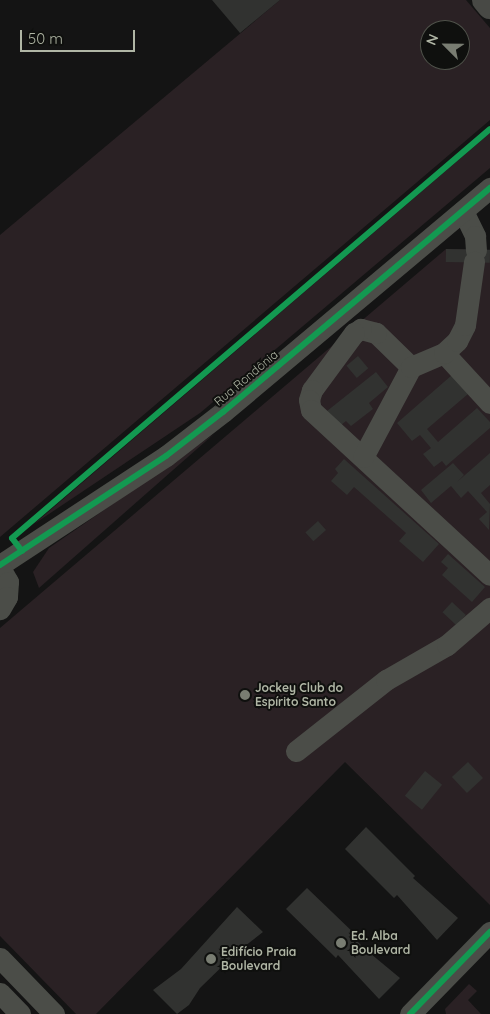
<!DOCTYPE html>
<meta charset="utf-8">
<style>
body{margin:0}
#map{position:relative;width:490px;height:1014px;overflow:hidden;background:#141414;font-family:Quicksand,sans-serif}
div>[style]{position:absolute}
.green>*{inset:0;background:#2a2124}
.building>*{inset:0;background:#313230;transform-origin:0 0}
.minor>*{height:21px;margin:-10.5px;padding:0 10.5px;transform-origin:10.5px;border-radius:10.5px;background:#4b4d48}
.major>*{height:26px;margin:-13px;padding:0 13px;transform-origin:13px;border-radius:13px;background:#484945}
.cycleway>*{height:6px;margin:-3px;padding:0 3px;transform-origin:3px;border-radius:3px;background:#139951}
.dots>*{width:14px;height:14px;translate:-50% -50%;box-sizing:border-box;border:2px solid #0f100e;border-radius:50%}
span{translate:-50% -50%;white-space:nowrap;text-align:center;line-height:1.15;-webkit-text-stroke:4px #0f100e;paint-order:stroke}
.street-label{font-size:12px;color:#b0b6a5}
.poi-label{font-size:12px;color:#b0b6a5;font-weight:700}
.left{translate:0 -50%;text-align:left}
.north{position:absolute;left:420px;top:20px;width:50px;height:50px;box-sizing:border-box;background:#0f100e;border:1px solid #4f524a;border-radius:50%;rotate:293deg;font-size:14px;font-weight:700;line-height:20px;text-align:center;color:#b0b6a5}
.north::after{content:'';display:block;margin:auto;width:18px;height:22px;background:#797d72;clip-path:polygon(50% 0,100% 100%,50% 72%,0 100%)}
.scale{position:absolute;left:20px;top:30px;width:115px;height:22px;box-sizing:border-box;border:2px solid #b0b6a5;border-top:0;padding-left:6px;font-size:15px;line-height:18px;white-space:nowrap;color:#b0b6a5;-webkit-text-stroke:4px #0f100e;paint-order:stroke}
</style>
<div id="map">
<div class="green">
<i style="clip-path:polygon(evenodd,280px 0,466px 0,490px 28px,490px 120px,0 537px,0 235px,280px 0,430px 30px,460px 30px,460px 60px,430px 60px,430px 30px)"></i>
<i style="clip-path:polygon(490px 133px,490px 168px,200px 413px,34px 524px)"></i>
<i style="clip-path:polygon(446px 249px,490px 250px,490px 905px,345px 762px,96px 1014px,76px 1014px,0 936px,0 628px)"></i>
<i style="clip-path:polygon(214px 434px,39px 588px,33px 572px,49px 548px)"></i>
<i style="clip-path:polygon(469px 984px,477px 991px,468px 1000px,481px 1014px,446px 1014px,445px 1009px)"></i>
</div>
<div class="building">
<i style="clip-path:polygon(212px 0,280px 0,240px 33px)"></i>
<i style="left:446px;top:249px;width:44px;height:13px;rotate:1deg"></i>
<i style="left:358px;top:356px;width:16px;height:15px;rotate:50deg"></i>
<i style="clip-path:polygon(376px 372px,388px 387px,369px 403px,373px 409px,351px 426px,346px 421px,335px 430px,322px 415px)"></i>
<i style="clip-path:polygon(452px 375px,468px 394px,427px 429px,438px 442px,477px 408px,490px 422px,490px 428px,446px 466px,442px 461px,434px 467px,423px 454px,431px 448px,420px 435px,412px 441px,397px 423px)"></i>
<i style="clip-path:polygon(490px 453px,490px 485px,481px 493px,490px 504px,489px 530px,479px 519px,487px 512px,468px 491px,461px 498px,451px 486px,431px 503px,421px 490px,453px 463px,464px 475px,457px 482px)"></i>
<i style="clip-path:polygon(344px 459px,439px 544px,423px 562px,399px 541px,406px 533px,354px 487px,347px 495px,331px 481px,338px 473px,335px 469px)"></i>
<i style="left:318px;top:521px;width:12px;height:17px;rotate:48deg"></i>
<i style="clip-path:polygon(448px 554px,485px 587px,472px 602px,442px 575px,448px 568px,441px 562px)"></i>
<i style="left:452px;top:602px;width:19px;height:14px;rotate:43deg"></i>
<i style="left:468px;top:762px;width:22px;height:22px;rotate:47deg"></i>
<i style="left:425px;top:771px;width:22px;height:32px;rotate:39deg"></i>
<i style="clip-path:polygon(366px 827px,415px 876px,413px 878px,458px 918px,437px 940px,397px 895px,394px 898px,345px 849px)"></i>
<i style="clip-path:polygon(307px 888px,357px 936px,354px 938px,365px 949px,400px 978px,379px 999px,338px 955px,336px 958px,286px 909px)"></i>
<i style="clip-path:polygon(237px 907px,263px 932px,236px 953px,200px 988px,189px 1005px,177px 1014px,153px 990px,181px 969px)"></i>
</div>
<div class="minor">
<i style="left:463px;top:211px;width:28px;rotate:64deg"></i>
<i style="left:475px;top:236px;width:14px;rotate:86deg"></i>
<i style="left:444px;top:353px;width:68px;rotate:47.4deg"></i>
<i style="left:411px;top:367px;width:49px;rotate:-135.8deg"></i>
<i style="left:376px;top:333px;width:16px;rotate:-165deg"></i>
<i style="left:361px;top:329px;width:8px;rotate:150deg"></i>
<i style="left:354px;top:333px;width:71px;rotate:126.4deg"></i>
<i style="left:312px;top:390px;width:10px;rotate:107deg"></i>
<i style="left:309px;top:400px;width:10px;rotate:79deg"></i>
<i style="left:311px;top:410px;width:243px;rotate:42.7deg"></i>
<i style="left:363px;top:457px;width:102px;rotate:-61.9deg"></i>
<i style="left:411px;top:367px;width:36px;rotate:-23deg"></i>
<i style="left:444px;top:353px;width:18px;rotate:-43deg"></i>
<i style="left:457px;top:341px;width:18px;rotate:-63deg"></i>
<i style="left:465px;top:325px;width:64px;rotate:-81.9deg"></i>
<i style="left:0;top:565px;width:199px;rotate:-33.3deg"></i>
<i style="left:166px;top:456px;width:72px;rotate:-37.7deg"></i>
<i style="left:223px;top:412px;width:349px;rotate:-40deg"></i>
<i style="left:0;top:568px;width:16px;rotate:60deg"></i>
<i style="left:8px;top:582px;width:15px;rotate:94deg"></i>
<i style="left:7px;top:597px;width:14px;rotate:120deg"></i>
<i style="left:296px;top:751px;width:115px;rotate:-38.3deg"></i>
<i style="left:386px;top:680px;width:70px;rotate:-29.8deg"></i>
<i style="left:447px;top:645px;width:57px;rotate:-40.7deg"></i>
<i style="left:0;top:958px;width:78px;rotate:46deg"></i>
<i style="left:0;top:993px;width:29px;rotate:46deg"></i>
<i style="left:410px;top:1014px;width:115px;rotate:-45.7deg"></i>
</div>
<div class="major">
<i style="left:485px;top:0;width:8px;rotate:50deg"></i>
</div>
<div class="cycleway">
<i style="left:22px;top:551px;width:16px;rotate:-128deg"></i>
<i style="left:12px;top:538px;width:629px;rotate:-40.55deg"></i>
<i style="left:0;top:565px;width:199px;rotate:-33.3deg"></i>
<i style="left:166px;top:456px;width:72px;rotate:-37.7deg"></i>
<i style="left:223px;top:412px;width:349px;rotate:-40deg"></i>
<i style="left:410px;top:1014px;width:115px;rotate:-45.7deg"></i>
</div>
<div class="dots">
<i style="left:245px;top:695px;background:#797d72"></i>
<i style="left:341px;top:943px;background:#797d72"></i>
<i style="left:211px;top:959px;background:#797d72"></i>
</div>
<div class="street-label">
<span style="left:246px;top:378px;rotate:-40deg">Rua Rondônia</span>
</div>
<div class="poi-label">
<span class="left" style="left:255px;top:695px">Jockey Club do<br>Espírito Santo</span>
<span class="left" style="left:351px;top:943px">Ed. Alba<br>Boulevard</span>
<span class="left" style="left:221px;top:959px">Edifício Praia<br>Boulevard</span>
</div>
<div class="north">N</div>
<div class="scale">50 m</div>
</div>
